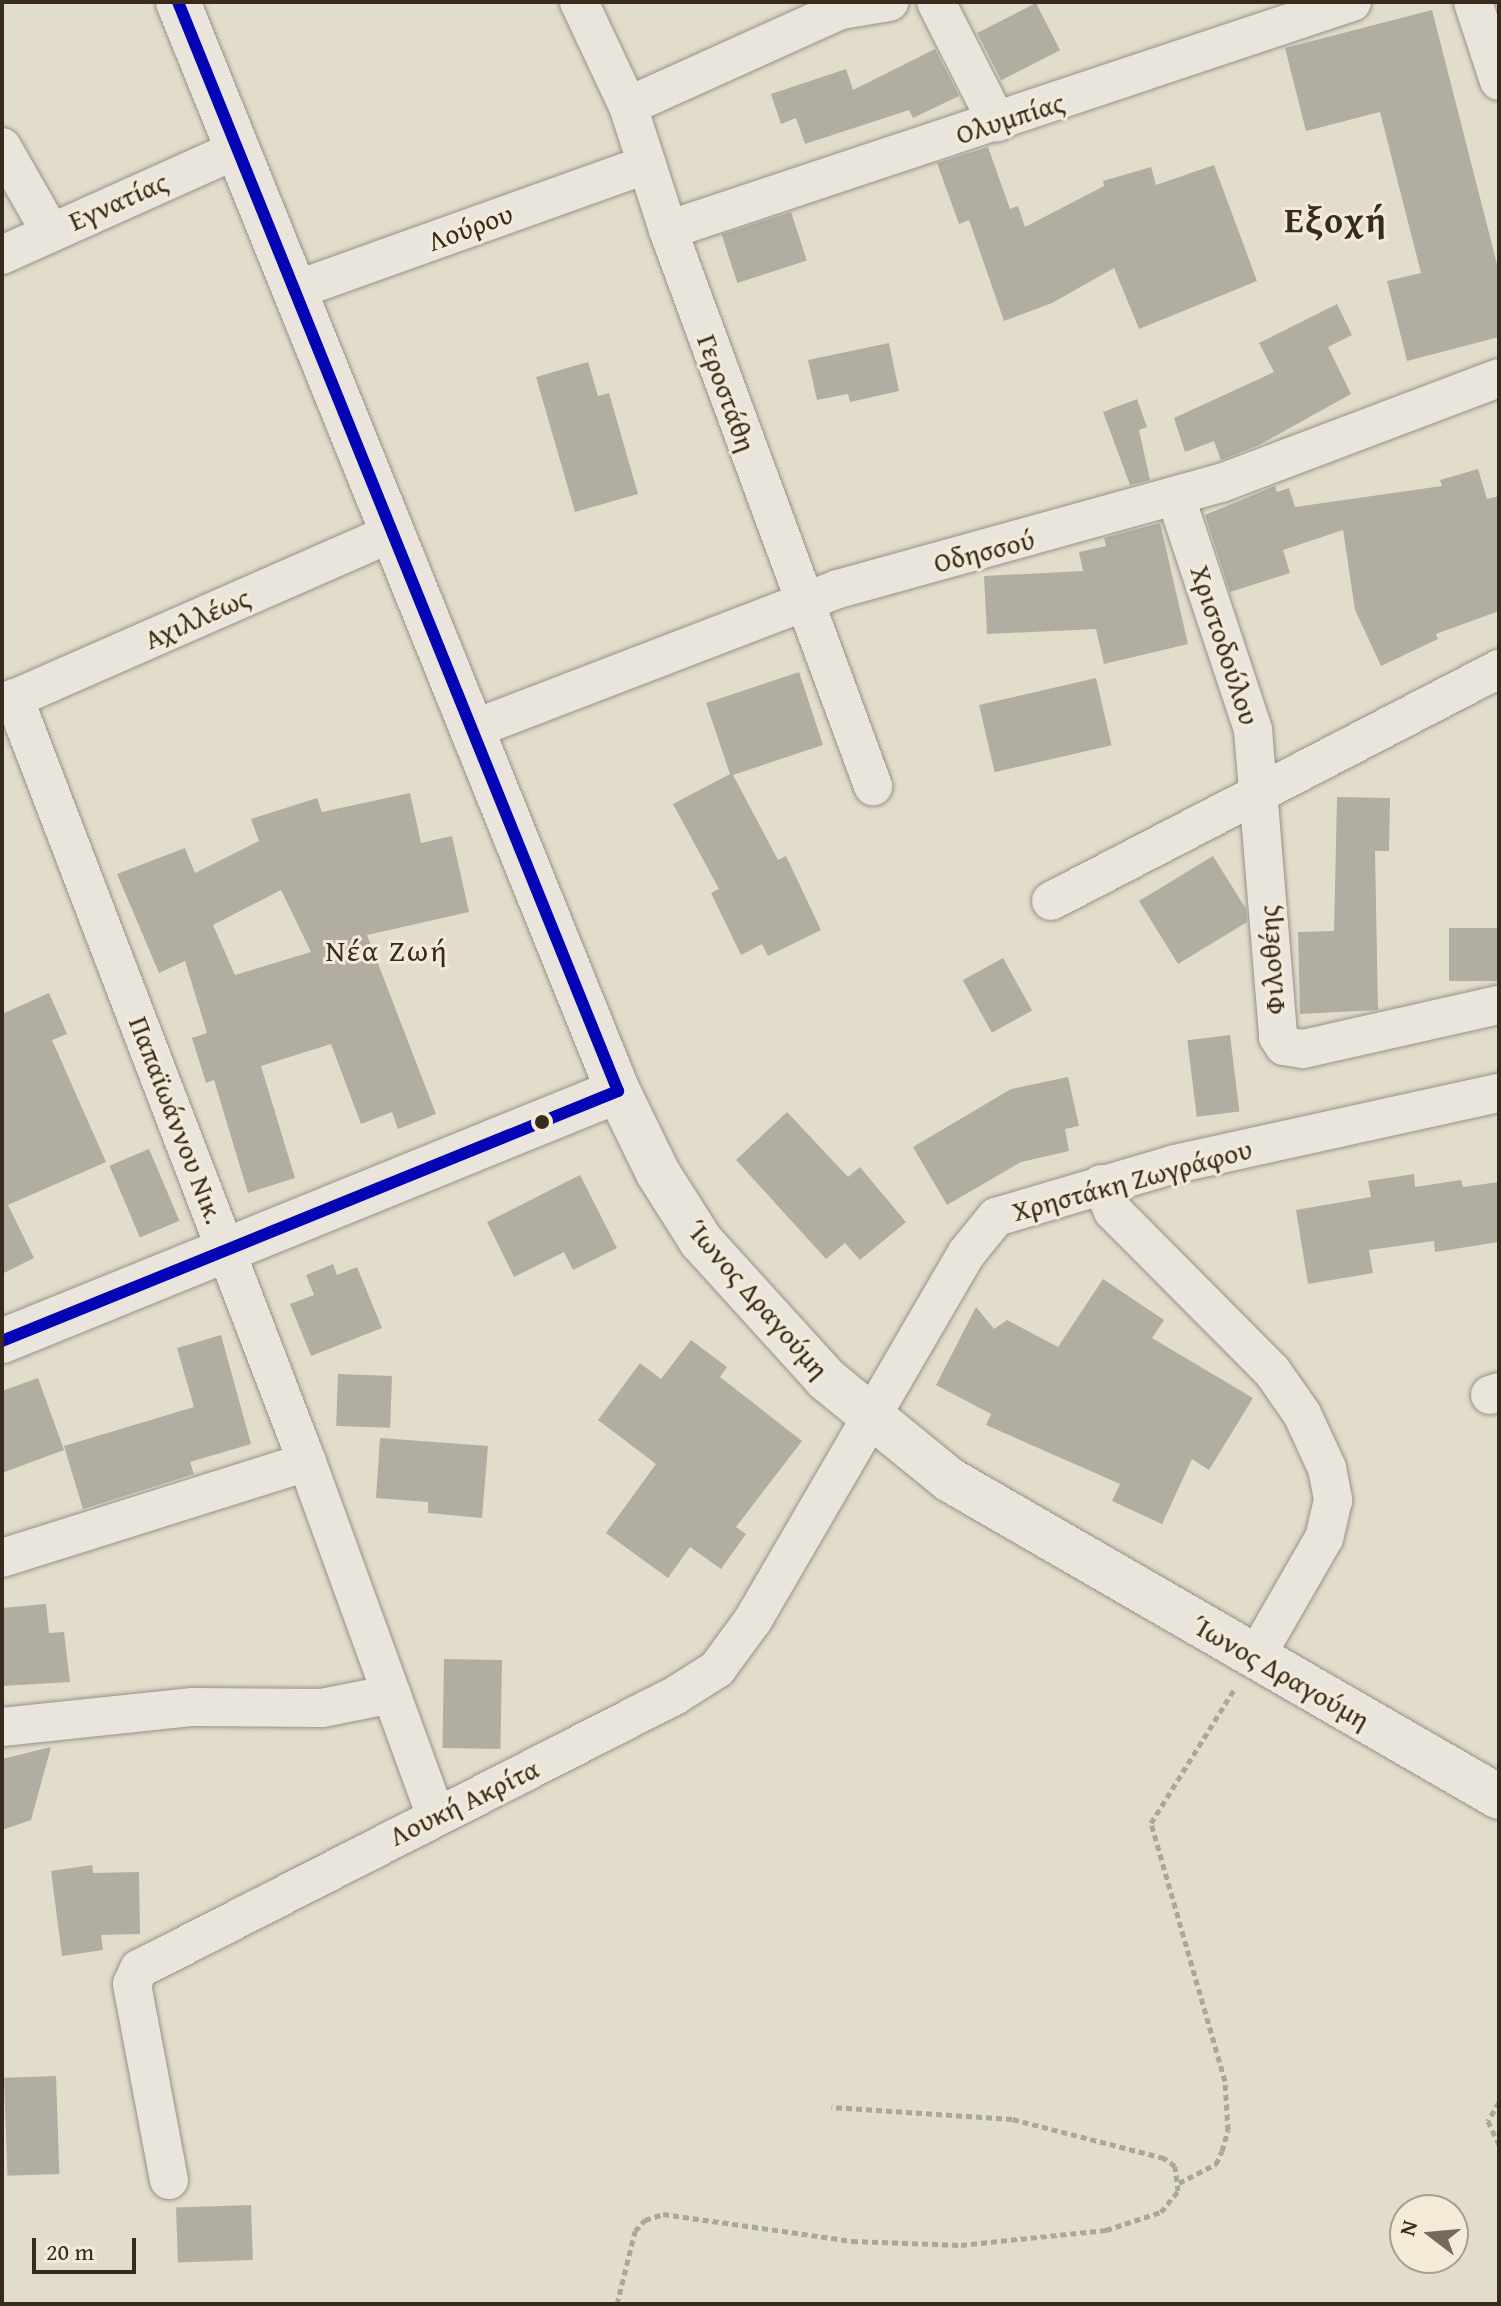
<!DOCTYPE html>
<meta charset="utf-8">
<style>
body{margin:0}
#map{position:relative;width:1501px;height:2306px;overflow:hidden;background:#e2dccb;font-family:"Gentium Book Plus",serif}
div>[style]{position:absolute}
.building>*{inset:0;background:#b2ada1;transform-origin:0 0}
.path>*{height:5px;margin-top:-2.5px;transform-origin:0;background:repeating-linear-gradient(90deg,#a9a69e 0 6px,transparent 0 10px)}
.roads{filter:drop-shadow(0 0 2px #989287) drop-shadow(0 0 2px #989287)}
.street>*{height:38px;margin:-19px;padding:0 19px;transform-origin:19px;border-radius:19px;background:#e9e5dd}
.secondary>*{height:44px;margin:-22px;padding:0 22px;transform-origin:22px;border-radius:22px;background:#e9e5dd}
.bus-1>*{height:12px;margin:-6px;padding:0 6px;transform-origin:6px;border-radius:6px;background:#0404b4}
.dots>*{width:22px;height:22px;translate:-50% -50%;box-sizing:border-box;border:4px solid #f3ebd7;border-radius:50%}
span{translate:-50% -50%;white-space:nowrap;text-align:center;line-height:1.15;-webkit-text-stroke:6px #f3ebd7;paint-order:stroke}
.street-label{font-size:28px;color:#382b1d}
.neighbourhood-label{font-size:30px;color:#382b1d;letter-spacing:2px}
.district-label{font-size:36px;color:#382b1d;font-weight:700;letter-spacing:2px}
.frame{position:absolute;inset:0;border:4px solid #382b1d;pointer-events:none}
.north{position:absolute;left:1389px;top:2194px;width:80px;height:80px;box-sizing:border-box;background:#f3ebd7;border:2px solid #a89e8d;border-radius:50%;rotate:286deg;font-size:22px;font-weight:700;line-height:32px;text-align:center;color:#382b1d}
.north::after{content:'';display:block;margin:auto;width:28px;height:36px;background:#74695a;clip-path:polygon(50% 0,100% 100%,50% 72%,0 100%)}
.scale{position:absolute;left:32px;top:2238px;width:104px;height:36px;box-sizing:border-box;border:4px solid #382b1d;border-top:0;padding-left:10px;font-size:24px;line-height:28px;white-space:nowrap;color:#382b1d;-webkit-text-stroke:6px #f3ebd7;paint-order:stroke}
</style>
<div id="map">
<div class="building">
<i style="left:1036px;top:3px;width:53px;height:66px;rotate:63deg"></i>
<i style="clip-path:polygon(1432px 10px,1499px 272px,1499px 337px,1407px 361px,1387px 281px,1421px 273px,1380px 112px,1306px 131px,1285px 48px)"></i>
<i style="clip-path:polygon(935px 49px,959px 96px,913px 118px,909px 110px,805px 144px,796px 118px,781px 124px,771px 94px,846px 69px,853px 90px)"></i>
<i style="clip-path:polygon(988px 147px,1010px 209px,1018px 206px,1025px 227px,1104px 186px,1103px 181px,1151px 167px,1156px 185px,1214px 165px,1257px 281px,1139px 329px,1114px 268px,1052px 303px,1004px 321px,969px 220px,959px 224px,937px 163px)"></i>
<i style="left:791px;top:212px;width:51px;height:73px;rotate:72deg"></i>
<i style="clip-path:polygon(1337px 304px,1352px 335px,1328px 347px,1351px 394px,1259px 445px,1221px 460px,1214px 441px,1185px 452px,1174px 418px,1274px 372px,1259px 343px)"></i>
<i style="clip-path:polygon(889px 343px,899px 391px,850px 402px,848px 394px,817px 400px,808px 360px)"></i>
<i style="clip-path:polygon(588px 362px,598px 396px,609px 393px,638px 494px,575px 512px,536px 377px)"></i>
<i style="clip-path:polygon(1137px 399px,1147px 427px,1139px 430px,1150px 480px,1130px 485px,1103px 412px)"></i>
<i style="clip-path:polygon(1478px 469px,1487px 499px,1499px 496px,1499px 611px,1436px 634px,1438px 639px,1381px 666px,1355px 610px,1343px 530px,1283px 550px,1290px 573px,1230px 592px,1205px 515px,1275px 486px,1277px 492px,1289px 488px,1295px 507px,1442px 486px,1440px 480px)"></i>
<i style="clip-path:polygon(1160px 523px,1188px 644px,1104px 664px,1096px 629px,987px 634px,984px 576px,1083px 571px,1079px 552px,1106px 546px,1104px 538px)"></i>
<i style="clip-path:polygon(799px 672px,823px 745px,733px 775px,778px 860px,786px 856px,821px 930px,768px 956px,762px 944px,741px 955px,711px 893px,719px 889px,673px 804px,730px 774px,706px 703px)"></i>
<i style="left:1096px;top:678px;width:69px;height:120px;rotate:77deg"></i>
<i style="clip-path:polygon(evenodd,410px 793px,421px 843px,452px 836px,469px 912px,367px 935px,436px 1114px,398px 1129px,392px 1112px,361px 1124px,331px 1044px,261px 1066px,295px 1178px,248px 1193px,214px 1080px,206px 1083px,192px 1038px,207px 1033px,185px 961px,159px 973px,117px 874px,185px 848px,195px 873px,259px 841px,251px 819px,317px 798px,322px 812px,410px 793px,281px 890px,311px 952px,235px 975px,213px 925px,281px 890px)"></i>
<i style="clip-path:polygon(1337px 797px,1390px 798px,1389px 851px,1375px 851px,1378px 1010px,1300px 1014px,1298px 932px,1334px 931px)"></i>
<i style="clip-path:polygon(1213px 856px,1246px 909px,1247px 922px,1178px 964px,1139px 901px)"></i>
<i style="left:1499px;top:928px;width:53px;height:50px;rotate:90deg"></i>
<i style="left:1003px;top:958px;width:60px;height:46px;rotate:61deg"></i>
<i style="clip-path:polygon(49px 993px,67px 1034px,52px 1040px,106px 1162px,8px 1205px,34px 1258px,2px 1274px,2px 1014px)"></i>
<i style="left:1230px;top:1035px;width:77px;height:43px;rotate:83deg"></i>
<i style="clip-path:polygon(1068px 1077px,1079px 1126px,1065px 1129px,1069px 1151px,1021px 1162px,947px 1205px,913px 1147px,1011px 1089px)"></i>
<i style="clip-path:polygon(787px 1112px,848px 1177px,860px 1167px,906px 1222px,860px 1260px,845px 1243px,826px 1259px,736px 1160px)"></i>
<i style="left:149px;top:1149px;width:78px;height:43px;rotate:67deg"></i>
<i style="clip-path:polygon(1414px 1174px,1415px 1187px,1461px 1180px,1463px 1187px,1499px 1182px,1499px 1242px,1435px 1252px,1434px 1241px,1369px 1250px,1373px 1273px,1308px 1284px,1296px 1210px,1371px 1197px,1368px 1181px)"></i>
<i style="clip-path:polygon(580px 1175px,617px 1248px,573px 1270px,564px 1252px,514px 1277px,487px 1222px)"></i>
<i style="clip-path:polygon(333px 1264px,337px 1275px,357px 1267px,382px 1328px,311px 1356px,290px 1304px,314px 1295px,306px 1275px)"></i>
<i style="clip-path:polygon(1103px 1279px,1164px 1320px,1152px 1338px,1253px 1398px,1209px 1470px,1192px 1459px,1162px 1524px,1112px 1501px,1120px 1484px,986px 1425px,991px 1414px,936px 1385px,976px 1307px,994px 1329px,1007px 1320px,1058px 1347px)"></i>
<i style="clip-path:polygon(221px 1335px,251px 1444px,190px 1462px,194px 1474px,83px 1509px,64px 1446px,194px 1407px,177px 1348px)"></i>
<i style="clip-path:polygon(691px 1340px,727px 1367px,720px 1377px,802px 1441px,736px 1527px,746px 1534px,721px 1569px,690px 1547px,668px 1578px,606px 1533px,656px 1464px,598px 1420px,640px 1363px,661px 1379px)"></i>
<i style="left:338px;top:1374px;width:54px;height:52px;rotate:2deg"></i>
<i style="clip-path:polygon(38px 1378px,64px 1450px,2px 1473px,2px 1391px)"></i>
<i style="clip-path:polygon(380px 1438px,488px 1446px,482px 1518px,428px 1513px,428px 1502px,376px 1498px)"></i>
<i style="clip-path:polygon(46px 1604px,49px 1633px,64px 1632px,70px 1682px,2px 1686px,2px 1608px)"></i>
<i style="left:444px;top:1659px;width:58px;height:89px;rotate:1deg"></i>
<i style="clip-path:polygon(51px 1747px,31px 1820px,2px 1830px,2px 1759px)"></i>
<i style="clip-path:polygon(92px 1865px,93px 1873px,139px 1872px,140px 1934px,101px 1935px,103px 1950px,62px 1956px,51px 1871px)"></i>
<i style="left:56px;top:2076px;width:98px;height:52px;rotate:88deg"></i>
<i style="left:251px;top:2205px;width:55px;height:75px;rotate:88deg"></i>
</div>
<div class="path">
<i style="left:1499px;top:2102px;width:22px;rotate:120deg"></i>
<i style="left:1488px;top:2121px;width:26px;rotate:65deg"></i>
<i style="left:1179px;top:2183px;width:42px;rotate:-27.2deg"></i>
<i style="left:1216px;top:2164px;width:14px;rotate:-65deg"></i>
<i style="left:1222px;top:2151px;width:22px;rotate:-74deg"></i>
<i style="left:1228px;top:2130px;width:49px;rotate:-93.5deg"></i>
<i style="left:1225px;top:2081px;width:268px;rotate:-106deg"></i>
<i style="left:1151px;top:1823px;width:159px;rotate:-58.1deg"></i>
<i style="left:617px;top:2304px;width:75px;rotate:-76.1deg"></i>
<i style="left:635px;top:2231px;width:15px;rotate:-48deg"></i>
<i style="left:645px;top:2220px;width:19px;rotate:-18deg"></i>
<i style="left:663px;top:2214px;width:191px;rotate:8.1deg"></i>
<i style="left:852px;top:2241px;width:109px;rotate:2.1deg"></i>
<i style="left:961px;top:2245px;width:146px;rotate:-5.9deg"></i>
<i style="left:1106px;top:2230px;width:58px;rotate:-18.1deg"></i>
<i style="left:1161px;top:2212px;width:27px;rotate:-51deg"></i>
<i style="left:1178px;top:2191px;width:25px;rotate:-97deg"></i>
<i style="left:1175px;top:2166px;width:14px;rotate:-144deg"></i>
<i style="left:1164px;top:2158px;width:157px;rotate:-165.6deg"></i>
<i style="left:1012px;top:2119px;width:181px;rotate:-176.2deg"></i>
</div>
<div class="roads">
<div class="street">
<i style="left:579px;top:2px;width:115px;rotate:64.8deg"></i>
<i style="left:628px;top:106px;width:130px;rotate:72.1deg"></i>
<i style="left:668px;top:230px;width:593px;rotate:69.76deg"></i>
<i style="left:936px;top:2px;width:135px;rotate:63.1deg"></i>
<i style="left:1473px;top:2px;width:83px;rotate:71.8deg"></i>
<i style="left:628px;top:106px;width:234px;rotate:-24.3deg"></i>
<i style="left:841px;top:10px;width:49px;rotate:-9.5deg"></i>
<i style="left:2px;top:147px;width:97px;rotate:60.3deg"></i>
<i style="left:668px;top:230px;width:721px;rotate:-18.43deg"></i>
<i style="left:2px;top:255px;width:256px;rotate:-24.2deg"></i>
<i style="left:293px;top:291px;width:376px;rotate:-19.7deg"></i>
<i style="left:1176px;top:498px;width:244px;rotate:71.6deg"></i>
<i style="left:1253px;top:730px;width:308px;rotate:85.3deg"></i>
<i style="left:1278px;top:1037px;width:11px;rotate:56deg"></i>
<i style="left:1284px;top:1046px;width:19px;rotate:9deg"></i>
<i style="left:1303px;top:1049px;width:201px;rotate:-12.7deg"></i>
<i style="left:14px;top:698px;width:818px;rotate:69.02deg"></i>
<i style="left:307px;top:1462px;width:375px;rotate:70deg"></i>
<i style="left:2px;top:704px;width:425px;rotate:-23.7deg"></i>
<i style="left:471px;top:730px;width:393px;rotate:-21deg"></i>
<i style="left:838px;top:589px;width:397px;rotate:-15.5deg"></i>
<i style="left:1221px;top:483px;width:297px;rotate:-20.7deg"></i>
<i style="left:1051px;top:901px;width:505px;rotate:-27.38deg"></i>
<i style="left:1101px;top:1184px;width:30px;rotate:66deg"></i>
<i style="left:1113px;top:1211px;width:226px;rotate:45.2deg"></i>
<i style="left:1272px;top:1371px;width:52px;rotate:55.1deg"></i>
<i style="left:1302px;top:1414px;width:60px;rotate:65.2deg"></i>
<i style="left:1327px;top:1468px;width:33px;rotate:79deg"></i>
<i style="left:1333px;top:1500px;width:39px;rotate:103deg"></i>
<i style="left:1324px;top:1538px;width:138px;rotate:119.9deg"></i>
<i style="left:1490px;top:1395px;width:9px;rotate:-18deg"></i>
<i style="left:2px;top:1558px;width:320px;rotate:-17.5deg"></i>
<i style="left:2px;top:1727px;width:192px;rotate:-6deg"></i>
<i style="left:193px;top:1707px;width:129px;rotate:0.4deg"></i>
<i style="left:322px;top:1708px;width:71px;rotate:-11.3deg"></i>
<i style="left:169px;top:2180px;width:199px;rotate:-100.7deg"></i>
<i style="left:132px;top:1984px;width:17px;rotate:-65deg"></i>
<i style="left:139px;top:1969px;width:603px;rotate:-27.03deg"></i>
<i style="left:676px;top:1695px;width:49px;rotate:-32.4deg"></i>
<i style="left:717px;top:1669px;width:61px;rotate:-53.7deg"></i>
<i style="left:753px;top:1620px;width:423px;rotate:-59.8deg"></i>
<i style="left:966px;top:1254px;width:48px;rotate:-51deg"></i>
<i style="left:996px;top:1217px;width:187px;rotate:-16.5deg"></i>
<i style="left:1175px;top:1164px;width:332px;rotate:-12.4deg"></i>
</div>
<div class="secondary">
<i style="left:178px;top:2px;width:1175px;rotate:68deg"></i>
<i style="left:618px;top:1091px;width:91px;rotate:64deg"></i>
<i style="left:658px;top:1173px;width:80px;rotate:57.7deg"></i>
<i style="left:701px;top:1241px;width:186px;rotate:47.8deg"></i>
<i style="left:826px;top:1379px;width:160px;rotate:39.2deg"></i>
<i style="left:950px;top:1480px;width:634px;rotate:30deg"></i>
<i style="left:2px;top:1341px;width:665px;rotate:-22.09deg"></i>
</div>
</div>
<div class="bus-1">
<i style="left:2px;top:1341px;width:665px;rotate:-22.09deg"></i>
<i style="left:618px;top:1091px;width:1175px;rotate:-112deg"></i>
</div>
<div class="dots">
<i style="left:542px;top:1122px;background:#382b1d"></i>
</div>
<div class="street-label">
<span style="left:1010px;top:118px;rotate:-18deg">Ολυμπίας</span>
<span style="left:118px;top:201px;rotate:-24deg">Εγνατίας</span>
<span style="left:470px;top:227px;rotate:-20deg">Λούρου</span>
<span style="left:727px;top:393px;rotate:70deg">Γεροστάθη</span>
<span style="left:984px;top:551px;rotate:-14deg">Οδησσού</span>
<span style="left:197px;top:618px;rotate:-24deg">Αχιλλέως</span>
<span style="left:1225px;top:645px;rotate:72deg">Χριστοδούλου</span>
<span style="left:1271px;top:960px;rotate:-94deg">Φιλοθέης</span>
<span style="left:177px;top:1120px;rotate:69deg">Παπαϊωάννου Νικ.</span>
<span style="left:1132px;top:1180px;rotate:-15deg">Χρηστάκη Ζωγράφου</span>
<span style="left:758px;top:1299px;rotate:49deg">Ίωνος Δραγούμη</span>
<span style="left:1281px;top:1672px;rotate:30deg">Ίωνος Δραγούμη</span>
<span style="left:464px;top:1802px;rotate:-26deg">Λουκή Ακρίτα</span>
</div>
<div class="neighbourhood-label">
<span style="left:387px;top:950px">Νέα Ζωή</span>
</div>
<div class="district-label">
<span style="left:1336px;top:219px">Εξοχή</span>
</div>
<div class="frame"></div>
<div class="north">N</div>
<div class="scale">20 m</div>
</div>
